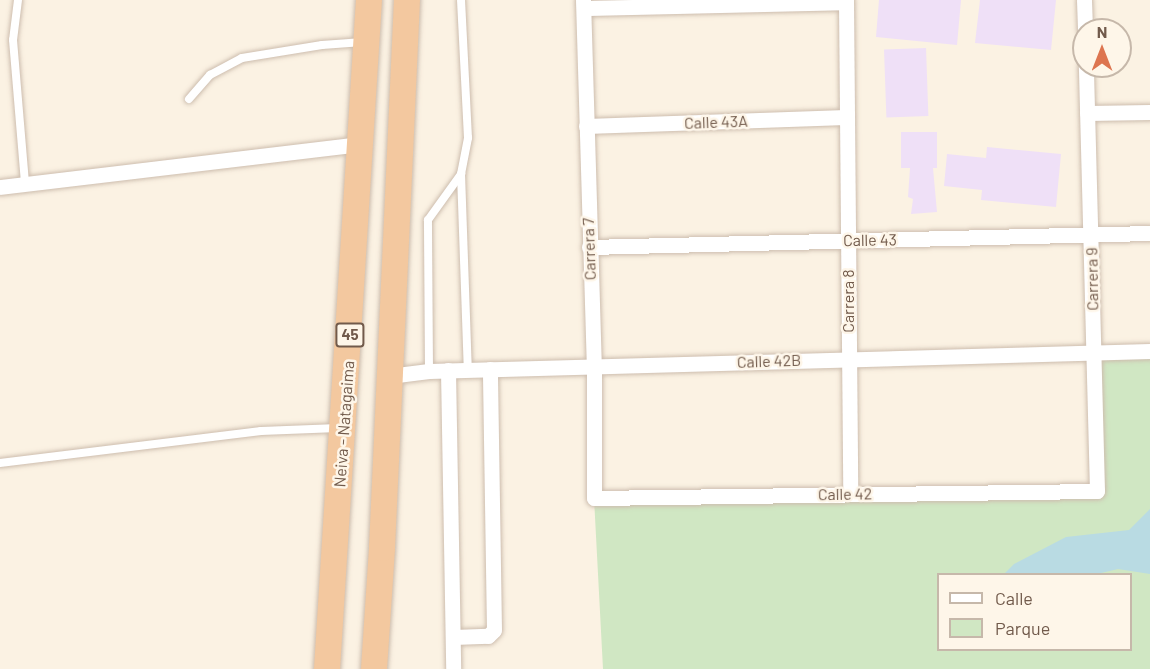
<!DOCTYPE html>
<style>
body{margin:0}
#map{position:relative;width:1150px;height:669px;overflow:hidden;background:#fbf2e3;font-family:Barlow,sans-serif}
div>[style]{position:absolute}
.education>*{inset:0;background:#efe0f7;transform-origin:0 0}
.green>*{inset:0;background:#d0e7c3}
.water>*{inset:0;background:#b9dbe3}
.roads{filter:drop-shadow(0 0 2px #cdbdae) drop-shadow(0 0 2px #cdbdae)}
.service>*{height:8px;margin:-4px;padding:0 4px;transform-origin:4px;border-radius:4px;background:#fff}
.minor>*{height:15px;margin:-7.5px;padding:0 7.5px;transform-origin:7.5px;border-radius:7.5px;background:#fff}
.trunk>*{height:26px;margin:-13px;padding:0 13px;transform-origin:13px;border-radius:13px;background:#f3c89f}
span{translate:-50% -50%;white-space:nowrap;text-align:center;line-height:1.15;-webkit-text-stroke:5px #fef6e9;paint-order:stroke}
.shield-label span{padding:2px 4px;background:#fef6e9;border:2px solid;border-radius:4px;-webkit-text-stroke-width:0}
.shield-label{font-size:15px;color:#715a4b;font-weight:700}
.street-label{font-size:16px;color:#715a4b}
.legend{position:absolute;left:937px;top:573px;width:195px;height:78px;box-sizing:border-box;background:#fef6e9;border:2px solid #c6b8aa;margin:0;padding:8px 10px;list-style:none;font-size:18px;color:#715a4b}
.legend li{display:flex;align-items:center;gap:12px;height:30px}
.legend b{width:30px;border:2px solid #c6b8aa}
.north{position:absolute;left:1072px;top:18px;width:60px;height:60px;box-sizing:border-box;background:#fef6e9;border:2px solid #c6b8aa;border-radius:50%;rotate:0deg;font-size:16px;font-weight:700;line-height:24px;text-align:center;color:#715a4b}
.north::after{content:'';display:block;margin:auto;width:21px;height:27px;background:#dd7550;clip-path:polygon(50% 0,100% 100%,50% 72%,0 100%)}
</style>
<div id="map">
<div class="education">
<i style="clip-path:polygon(879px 0,961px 0,957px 45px,876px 37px)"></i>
<i style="clip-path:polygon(980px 0,1056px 0,1051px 50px,975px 43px)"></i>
<i style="left:926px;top:48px;width:68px;height:42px;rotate:88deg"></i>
<i style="clip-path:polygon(901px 132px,937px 132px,937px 168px,933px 168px,937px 212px,911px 214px,913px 199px,908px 197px,910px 168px,901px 168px)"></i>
<i style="clip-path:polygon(987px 147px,1061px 154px,1056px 207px,981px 200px,982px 190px,944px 186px,947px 154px,986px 158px)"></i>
</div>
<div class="green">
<i style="clip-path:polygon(evenodd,1150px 351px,1150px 669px,603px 669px,594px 498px,1097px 491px,1093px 353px,1150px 351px,938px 574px,1130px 574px,1130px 650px,938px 650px,938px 574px)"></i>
</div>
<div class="water">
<i style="clip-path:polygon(1150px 509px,1150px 574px,1118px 569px,1097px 574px,1004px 574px,1014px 564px,1066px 537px,1129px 530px)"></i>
</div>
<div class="roads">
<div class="service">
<i style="left:18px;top:0;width:40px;rotate:97.1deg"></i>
<i style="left:13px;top:40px;width:144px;rotate:85.2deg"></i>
<i style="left:189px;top:99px;width:32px;rotate:-49deg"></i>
<i style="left:210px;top:75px;width:36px;rotate:-28deg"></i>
<i style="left:242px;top:58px;width:81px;rotate:-9.2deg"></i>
<i style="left:322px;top:45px;width:41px;rotate:-4.2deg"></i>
<i style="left:461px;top:174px;width:196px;rotate:88deg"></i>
<i style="left:429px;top:371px;width:151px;rotate:-90.4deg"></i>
<i style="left:428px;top:220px;width:57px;rotate:-54.3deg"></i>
<i style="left:461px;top:174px;width:37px;rotate:-79deg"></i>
<i style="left:468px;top:138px;width:138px;rotate:-92.9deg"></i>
<i style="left:0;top:463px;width:263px;rotate:-7deg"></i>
<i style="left:261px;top:431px;width:77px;rotate:-2.2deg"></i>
</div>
<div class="minor">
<i style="left:583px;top:0;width:366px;rotate:88.3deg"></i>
<i style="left:594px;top:366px;width:132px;rotate:90deg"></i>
<i style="left:594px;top:498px;width:503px;rotate:-0.8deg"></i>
<i style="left:1097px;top:491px;width:425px;rotate:-91.5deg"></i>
<i style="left:846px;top:0;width:494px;rotate:89.5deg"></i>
<i style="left:1084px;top:0;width:30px;rotate:88deg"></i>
<i style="left:584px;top:8px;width:262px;rotate:-1.3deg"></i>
<i style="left:1087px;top:113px;width:63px;rotate:-0.9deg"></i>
<i style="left:586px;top:126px;width:260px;rotate:-2deg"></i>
<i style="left:0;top:187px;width:364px;rotate:-6.8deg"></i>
<i style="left:589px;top:247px;width:561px;rotate:-1.43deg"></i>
<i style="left:448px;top:370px;width:299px;rotate:89deg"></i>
<i style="left:389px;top:376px;width:40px;rotate:-7.1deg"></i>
<i style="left:429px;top:371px;width:721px;rotate:-1.59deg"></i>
<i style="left:453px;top:637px;width:35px;rotate:-2deg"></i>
<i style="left:488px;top:636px;width:8px;rotate:-45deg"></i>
<i style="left:494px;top:630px;width:261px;rotate:-90.9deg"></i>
</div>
<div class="trunk">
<i style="left:327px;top:669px;width:670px;rotate:-86.41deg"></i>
<i style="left:374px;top:669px;width:121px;rotate:-86.2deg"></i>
<i style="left:382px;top:548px;width:549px;rotate:-87.39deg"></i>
</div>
</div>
<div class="shield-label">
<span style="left:350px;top:335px">45</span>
</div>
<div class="street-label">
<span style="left:716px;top:122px;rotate:-2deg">Calle 43A</span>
<span style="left:870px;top:240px;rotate:-1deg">Calle 43</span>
<span style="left:589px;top:249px;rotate:-92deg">Carrera 7</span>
<span style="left:1092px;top:279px;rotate:-91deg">Carrera 9</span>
<span style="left:848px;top:301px;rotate:-90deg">Carrera 8</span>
<span style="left:769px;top:361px;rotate:-2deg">Calle 42B</span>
<span style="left:344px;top:424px;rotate:-86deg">Neiva - Natagaima</span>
<span style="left:845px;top:494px;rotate:-1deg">Calle 42</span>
</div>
<ul class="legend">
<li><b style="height:8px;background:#fff"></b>Calle</li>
<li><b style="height:16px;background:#d0e7c3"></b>Parque</li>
</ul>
<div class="north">N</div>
</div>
